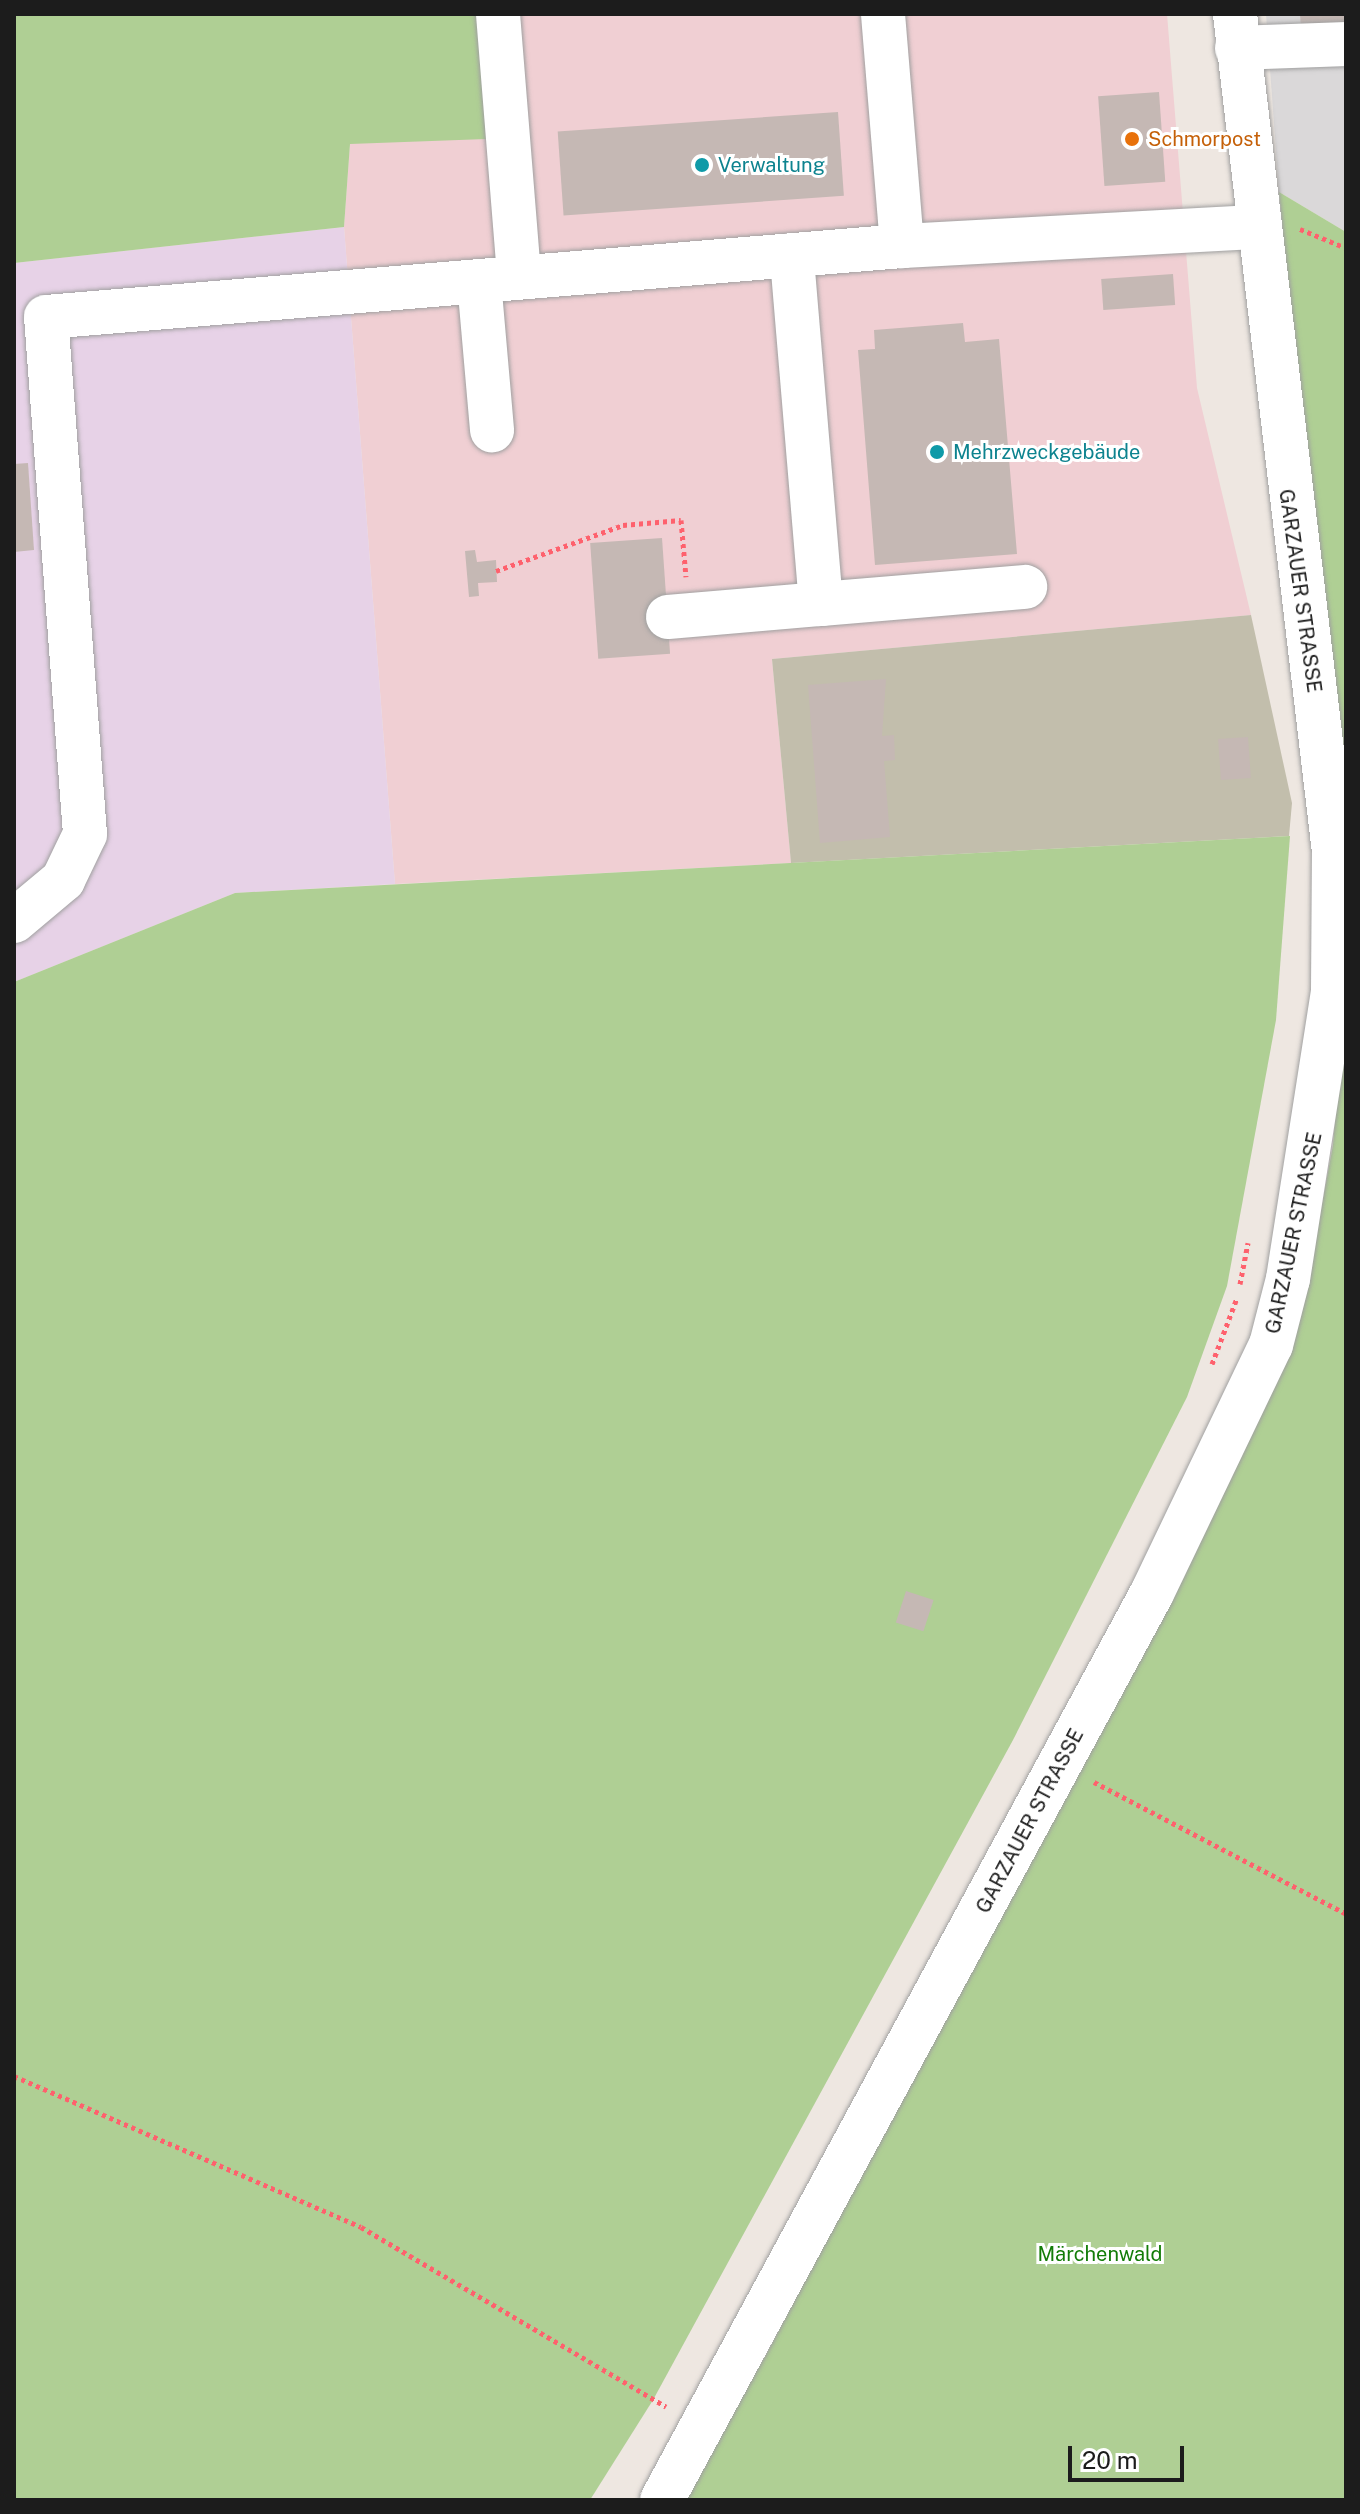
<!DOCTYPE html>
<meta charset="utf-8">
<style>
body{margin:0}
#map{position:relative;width:1360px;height:2514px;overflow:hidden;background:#eee7e1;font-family:"Public Sans",sans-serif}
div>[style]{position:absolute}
.residential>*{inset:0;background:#dad8d9}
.commercial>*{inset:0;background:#f0cfd3}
.industrial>*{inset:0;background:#e7d2e7}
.construction>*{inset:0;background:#c2beac}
.forest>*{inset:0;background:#afcf94}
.building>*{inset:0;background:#c5b8b4;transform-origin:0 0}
.path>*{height:5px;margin-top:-2.5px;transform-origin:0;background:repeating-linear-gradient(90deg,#fe616d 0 4px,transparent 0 8px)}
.roads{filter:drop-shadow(0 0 2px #a0a0a0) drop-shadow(0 0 2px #a0a0a0)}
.minor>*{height:44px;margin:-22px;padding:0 22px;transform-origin:22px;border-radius:22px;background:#fff}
.dots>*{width:22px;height:22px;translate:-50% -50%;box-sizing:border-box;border:4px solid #fff;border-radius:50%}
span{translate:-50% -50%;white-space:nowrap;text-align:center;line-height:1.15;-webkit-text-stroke:6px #fff;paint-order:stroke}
.food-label{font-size:20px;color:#c56008}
.left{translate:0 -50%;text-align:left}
.culture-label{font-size:20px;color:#0d838f}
.street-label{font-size:20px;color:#1c1c1c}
.park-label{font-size:20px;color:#137c08}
.frame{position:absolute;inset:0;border:16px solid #1c1c1c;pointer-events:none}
.scale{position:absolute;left:1068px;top:2446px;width:116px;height:36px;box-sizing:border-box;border:4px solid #1c1c1c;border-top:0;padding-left:10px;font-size:24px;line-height:28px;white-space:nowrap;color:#1c1c1c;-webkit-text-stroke:6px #fff;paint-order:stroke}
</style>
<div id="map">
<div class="residential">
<i style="clip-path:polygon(1266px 14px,1346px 14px,1346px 232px,1279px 192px)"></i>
</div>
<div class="commercial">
<i style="clip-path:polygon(479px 14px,1167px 14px,1197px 388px,1251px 615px,772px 659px,791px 863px,395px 884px,344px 227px,350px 144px)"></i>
</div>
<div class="industrial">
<i style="clip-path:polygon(344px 227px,395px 884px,235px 893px,14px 982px,14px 263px)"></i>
</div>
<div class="construction">
<i style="clip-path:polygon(1251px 615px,1292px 803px,1289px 836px,791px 863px,772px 659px)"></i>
</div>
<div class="forest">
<i style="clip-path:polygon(14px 14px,479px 14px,486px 139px,350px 144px,344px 227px,14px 263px)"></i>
<i style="clip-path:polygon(1279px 192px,1346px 232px,1346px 892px)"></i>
<i style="clip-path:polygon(1290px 836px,1276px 1020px,1227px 1286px,1187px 1397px,1013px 1740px,653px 2400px,590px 2500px,14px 2500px,14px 982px,235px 893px)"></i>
<i style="clip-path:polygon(1346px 980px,1346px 2500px,682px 2500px,767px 2353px,1244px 1449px,1301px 1317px,1333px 1145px)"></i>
</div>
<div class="building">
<i style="clip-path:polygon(1300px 14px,1346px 14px,1346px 25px,1301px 28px)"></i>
<i style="left:1159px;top:92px;width:90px;height:61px;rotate:86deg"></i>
<i style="left:838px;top:112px;width:84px;height:281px;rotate:86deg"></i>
<i style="left:1173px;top:274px;width:31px;height:72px;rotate:86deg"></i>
<i style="clip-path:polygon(963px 323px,965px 342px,999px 339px,1017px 554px,875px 565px,858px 350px,875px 349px,874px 330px)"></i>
<i style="clip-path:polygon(28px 463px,34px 550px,14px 552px,14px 464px)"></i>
<i style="left:662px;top:538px;width:116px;height:72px;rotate:86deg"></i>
<i style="clip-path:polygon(475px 550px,477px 562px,496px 560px,497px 582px,478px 583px,479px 596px,469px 597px,465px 551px)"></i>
<i style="clip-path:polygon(886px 679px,882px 736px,894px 735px,895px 760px,884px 761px,890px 837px,820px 843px,808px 685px)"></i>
<i style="left:1248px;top:737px;width:41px;height:30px;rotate:86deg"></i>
<i style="left:906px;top:1591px;width:29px;height:33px;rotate:18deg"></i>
</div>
<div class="path">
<i style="left:1300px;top:229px;width:50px;rotate:22.4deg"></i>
<i style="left:496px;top:571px;width:135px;rotate:-19.9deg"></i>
<i style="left:623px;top:525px;width:58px;rotate:-4.9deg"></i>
<i style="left:681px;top:520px;width:57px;rotate:85deg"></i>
<i style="left:1240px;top:1284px;width:42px;rotate:-79deg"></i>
<i style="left:1212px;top:1364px;width:71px;rotate:-69.3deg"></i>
<i style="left:1094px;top:1782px;width:284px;rotate:27.6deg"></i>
<i style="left:14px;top:2076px;width:378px;rotate:23.5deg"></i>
<i style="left:361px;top:2227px;width:354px;rotate:30.5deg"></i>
</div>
<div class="roads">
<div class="minor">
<i style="left:498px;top:14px;width:264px;rotate:85.4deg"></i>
<i style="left:883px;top:14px;width:233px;rotate:85.3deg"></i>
<i style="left:1237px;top:48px;width:109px;rotate:-2.1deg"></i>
<i style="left:479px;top:281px;width:150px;rotate:85deg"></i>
<i style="left:821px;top:604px;width:205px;rotate:-4.8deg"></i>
<i style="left:668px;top:617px;width:154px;rotate:-4.9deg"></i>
<i style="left:821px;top:604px;width:350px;rotate:-94.8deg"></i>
<i style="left:14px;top:921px;width:64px;rotate:-39.9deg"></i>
<i style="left:63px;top:880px;width:51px;rotate:-64.4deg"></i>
<i style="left:85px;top:834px;width:518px;rotate:-94.31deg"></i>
<i style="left:46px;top:317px;width:859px;rotate:-4.74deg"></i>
<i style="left:902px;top:246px;width:354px;rotate:-3.1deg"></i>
<i style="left:662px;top:2500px;width:1031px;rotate:-61.62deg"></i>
<i style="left:1152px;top:1593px;width:275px;rotate:-64.4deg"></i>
<i style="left:1271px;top:1345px;width:68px;rotate:-75.6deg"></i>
<i style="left:1288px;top:1279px;width:292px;rotate:-81.1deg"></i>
<i style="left:1333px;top:990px;width:138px;rotate:-89.6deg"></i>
<i style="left:1334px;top:852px;width:844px;rotate:-96.74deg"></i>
</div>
</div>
<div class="dots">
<i style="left:1132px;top:139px;background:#e8710a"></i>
<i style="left:702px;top:165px;background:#0f9aa8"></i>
<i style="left:937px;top:452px;background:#0f9aa8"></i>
</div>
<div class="food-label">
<span class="left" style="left:1148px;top:139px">Schmorpost</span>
</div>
<div class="culture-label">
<span class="left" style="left:718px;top:165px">Verwaltung</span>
<span class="left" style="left:953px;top:452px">Mehrzweckgebäude</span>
</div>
<div class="street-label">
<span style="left:1300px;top:591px;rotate:82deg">GARZAUER STRASSE</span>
<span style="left:1294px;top:1233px;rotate:-78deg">GARZAUER STRASSE</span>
<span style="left:1030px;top:1821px;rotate:-62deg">GARZAUER STRASSE</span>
</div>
<div class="park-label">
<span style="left:1100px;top:2254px">Märchenwald</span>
</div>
<div class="frame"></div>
<div class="scale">20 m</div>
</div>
